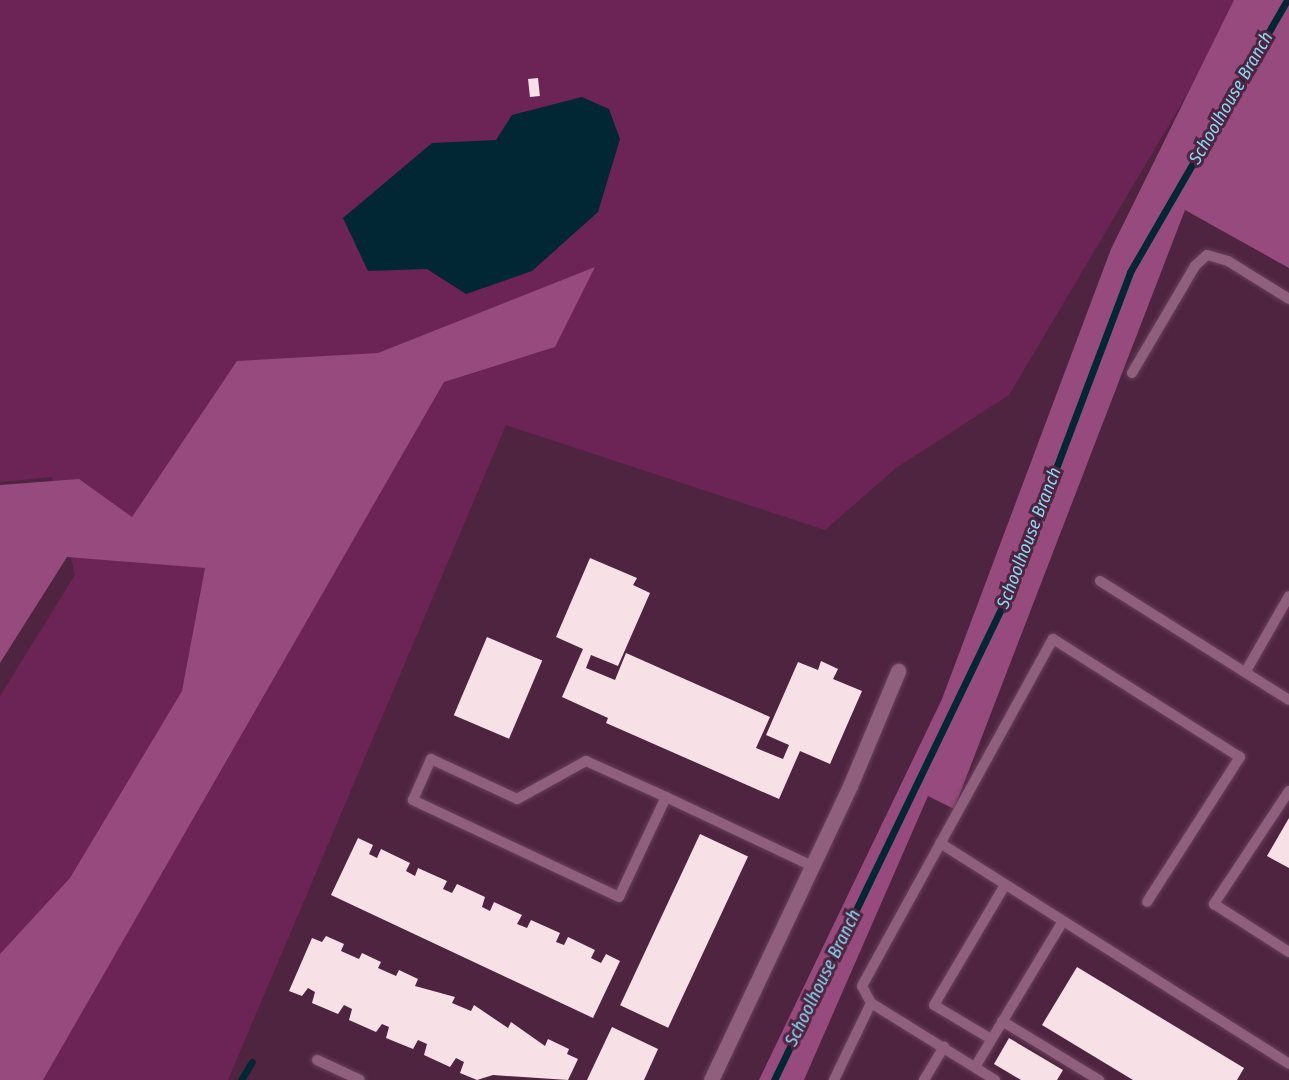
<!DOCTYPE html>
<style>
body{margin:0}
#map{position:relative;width:1289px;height:1080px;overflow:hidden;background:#4f2440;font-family:"Fira Sans Condensed",sans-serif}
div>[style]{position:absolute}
.green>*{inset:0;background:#6c2356}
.forest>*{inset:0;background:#974a7d}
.water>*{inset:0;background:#002733}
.stream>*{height:7px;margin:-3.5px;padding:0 3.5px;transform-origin:3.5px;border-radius:3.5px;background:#002733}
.building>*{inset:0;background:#f7e1e6;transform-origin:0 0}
.roads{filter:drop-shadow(0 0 2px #67415b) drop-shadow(0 0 2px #67415b)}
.service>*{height:10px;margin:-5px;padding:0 5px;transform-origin:5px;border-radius:5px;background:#8f5f7d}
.minor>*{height:15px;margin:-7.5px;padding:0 7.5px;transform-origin:7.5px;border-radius:7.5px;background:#8f5f7d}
span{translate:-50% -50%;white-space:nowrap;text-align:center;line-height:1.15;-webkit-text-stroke:6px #4f2440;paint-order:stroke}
.water-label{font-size:18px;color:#85daf6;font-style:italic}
</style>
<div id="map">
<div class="green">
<i style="clip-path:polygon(0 0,1243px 0,1009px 395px,896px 468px,825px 530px,506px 425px,228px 1080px,0 1080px,0 696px,75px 575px,52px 477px,0 482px)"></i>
</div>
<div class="forest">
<i style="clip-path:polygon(1234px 0,1289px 0,1289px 268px,1185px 210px,954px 809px,928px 796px,804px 1080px,759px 1080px,942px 699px,1111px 249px)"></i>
<i style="clip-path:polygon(595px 267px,555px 347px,444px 382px,43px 1080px,0 1080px,0 954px,70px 878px,182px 691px,205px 568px,67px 557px,0 663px,0 485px,79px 479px,132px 517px,237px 361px,378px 353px)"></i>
</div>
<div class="water">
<i style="clip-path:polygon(582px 97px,609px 109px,620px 139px,598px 212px,532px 271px,466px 294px,427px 269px,368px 271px,343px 218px,432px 143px,496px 140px,512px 115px)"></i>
</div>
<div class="stream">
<i style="left:241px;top:1080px;width:21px;rotate:-59deg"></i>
<i style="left:774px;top:1080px;width:544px;rotate:-64.28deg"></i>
<i style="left:1010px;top:590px;width:340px;rotate:-69.3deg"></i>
<i style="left:1130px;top:272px;width:314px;rotate:-60deg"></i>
</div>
<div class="building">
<i style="left:538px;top:78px;width:18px;height:10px;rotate:84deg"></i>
<i style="clip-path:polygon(590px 558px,637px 578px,633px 585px,650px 593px,618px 666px,591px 655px,586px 668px,615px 680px,626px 653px,770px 717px,756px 748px,783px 759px,789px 745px,766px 735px,798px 662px,818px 670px,821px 661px,838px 669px,833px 679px,862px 691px,830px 764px,800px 751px,779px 799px,606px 723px,608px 718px,562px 697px,583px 649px,556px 637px)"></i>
<i style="left:487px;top:637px;width:60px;height:85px;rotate:23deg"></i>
<i style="clip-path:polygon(1289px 818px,1289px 868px,1267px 856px)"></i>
<i style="left:700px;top:834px;width:53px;height:189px;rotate:25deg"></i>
<i style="clip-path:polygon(358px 838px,373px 845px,369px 854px,377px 858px,381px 849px,410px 863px,406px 871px,415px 876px,418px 868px,447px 881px,443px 889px,452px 893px,457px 884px,485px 897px,482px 907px,490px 911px,494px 902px,522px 915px,517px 924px,527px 928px,531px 920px,560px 933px,556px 942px,564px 945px,568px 937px,595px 950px,591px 958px,601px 963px,606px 954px,620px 961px,593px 1018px,331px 895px)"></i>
<i style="clip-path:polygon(326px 936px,344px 944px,341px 951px,359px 959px,362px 953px,381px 962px,378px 968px,396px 976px,399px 970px,418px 979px,415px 986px,455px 997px,452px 1003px,471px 1011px,474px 1005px,508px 1028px,511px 1022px,545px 1046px,548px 1039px,569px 1049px,567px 1054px,578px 1059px,568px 1080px,493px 1075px,477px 1080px,460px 1073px,464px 1062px,456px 1058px,450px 1067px,424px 1055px,427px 1044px,418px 1040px,413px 1049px,386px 1038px,389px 1027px,382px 1024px,376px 1032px,349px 1020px,352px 1009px,344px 1005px,338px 1014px,312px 1003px,315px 992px,308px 988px,302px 996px,289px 991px,312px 938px,322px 942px)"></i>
<i style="clip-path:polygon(1077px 967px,1244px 1068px,1237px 1080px,1133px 1080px,1042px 1025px)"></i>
<i style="clip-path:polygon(612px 1027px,658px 1049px,644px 1080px,587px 1080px)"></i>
<i style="clip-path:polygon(1009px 1038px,1063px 1070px,1057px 1080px,1021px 1080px,994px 1064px)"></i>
</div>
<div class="roads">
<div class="service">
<i style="left:1132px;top:373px;width:124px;rotate:-59.5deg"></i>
<i style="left:1195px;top:266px;width:16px;rotate:-43deg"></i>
<i style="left:1207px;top:255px;width:22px;rotate:16deg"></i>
<i style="left:1228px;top:261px;width:72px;rotate:31.9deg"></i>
<i style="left:1100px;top:581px;width:223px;rotate:32.2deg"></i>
<i style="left:1246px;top:671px;width:86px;rotate:-60.2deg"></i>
<i style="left:1289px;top:791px;width:136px;rotate:123.6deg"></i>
<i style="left:1214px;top:904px;width:89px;rotate:32.6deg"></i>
<i style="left:666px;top:797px;width:110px;rotate:115.2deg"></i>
<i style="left:619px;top:897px;width:228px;rotate:-154.8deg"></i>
<i style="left:413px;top:800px;width:45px;rotate:-66.3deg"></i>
<i style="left:431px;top:759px;width:95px;rotate:24.9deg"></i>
<i style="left:517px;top:799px;width:79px;rotate:-28.8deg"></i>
<i style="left:586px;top:761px;width:88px;rotate:24.2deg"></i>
<i style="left:666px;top:797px;width:161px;rotate:25.3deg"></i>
<i style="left:940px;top:843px;width:413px;rotate:32.3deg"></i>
<i style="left:871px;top:1003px;width:146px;rotate:31.8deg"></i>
<i style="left:1002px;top:1021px;width:114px;rotate:31.3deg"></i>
<i style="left:991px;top:1039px;width:66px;rotate:-149.2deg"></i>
<i style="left:934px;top:1005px;width:139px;rotate:-59.4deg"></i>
<i style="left:317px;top:1060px;width:47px;rotate:24.9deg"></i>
<i style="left:975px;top:1067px;width:170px;rotate:-58.9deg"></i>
<i style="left:834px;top:1080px;width:85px;rotate:-64.3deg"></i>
<i style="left:871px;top:1003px;width:19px;rotate:-118deg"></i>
<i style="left:862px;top:986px;width:396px;rotate:-61.2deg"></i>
<i style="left:1053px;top:639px;width:221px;rotate:32.3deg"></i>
<i style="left:1240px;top:757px;width:172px;rotate:122.7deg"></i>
<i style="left:924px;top:1080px;width:39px;rotate:-59deg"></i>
</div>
<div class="minor">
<i style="left:711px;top:1080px;width:325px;rotate:-64.7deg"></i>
<i style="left:850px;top:786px;width:125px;rotate:-67.3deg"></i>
</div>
</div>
<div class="water-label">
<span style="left:1231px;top:98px;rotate:-60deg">Schoolhouse Branch</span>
<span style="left:1029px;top:538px;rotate:-69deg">Schoolhouse Branch</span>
<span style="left:823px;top:978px;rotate:-64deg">Schoolhouse Branch</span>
</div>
</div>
